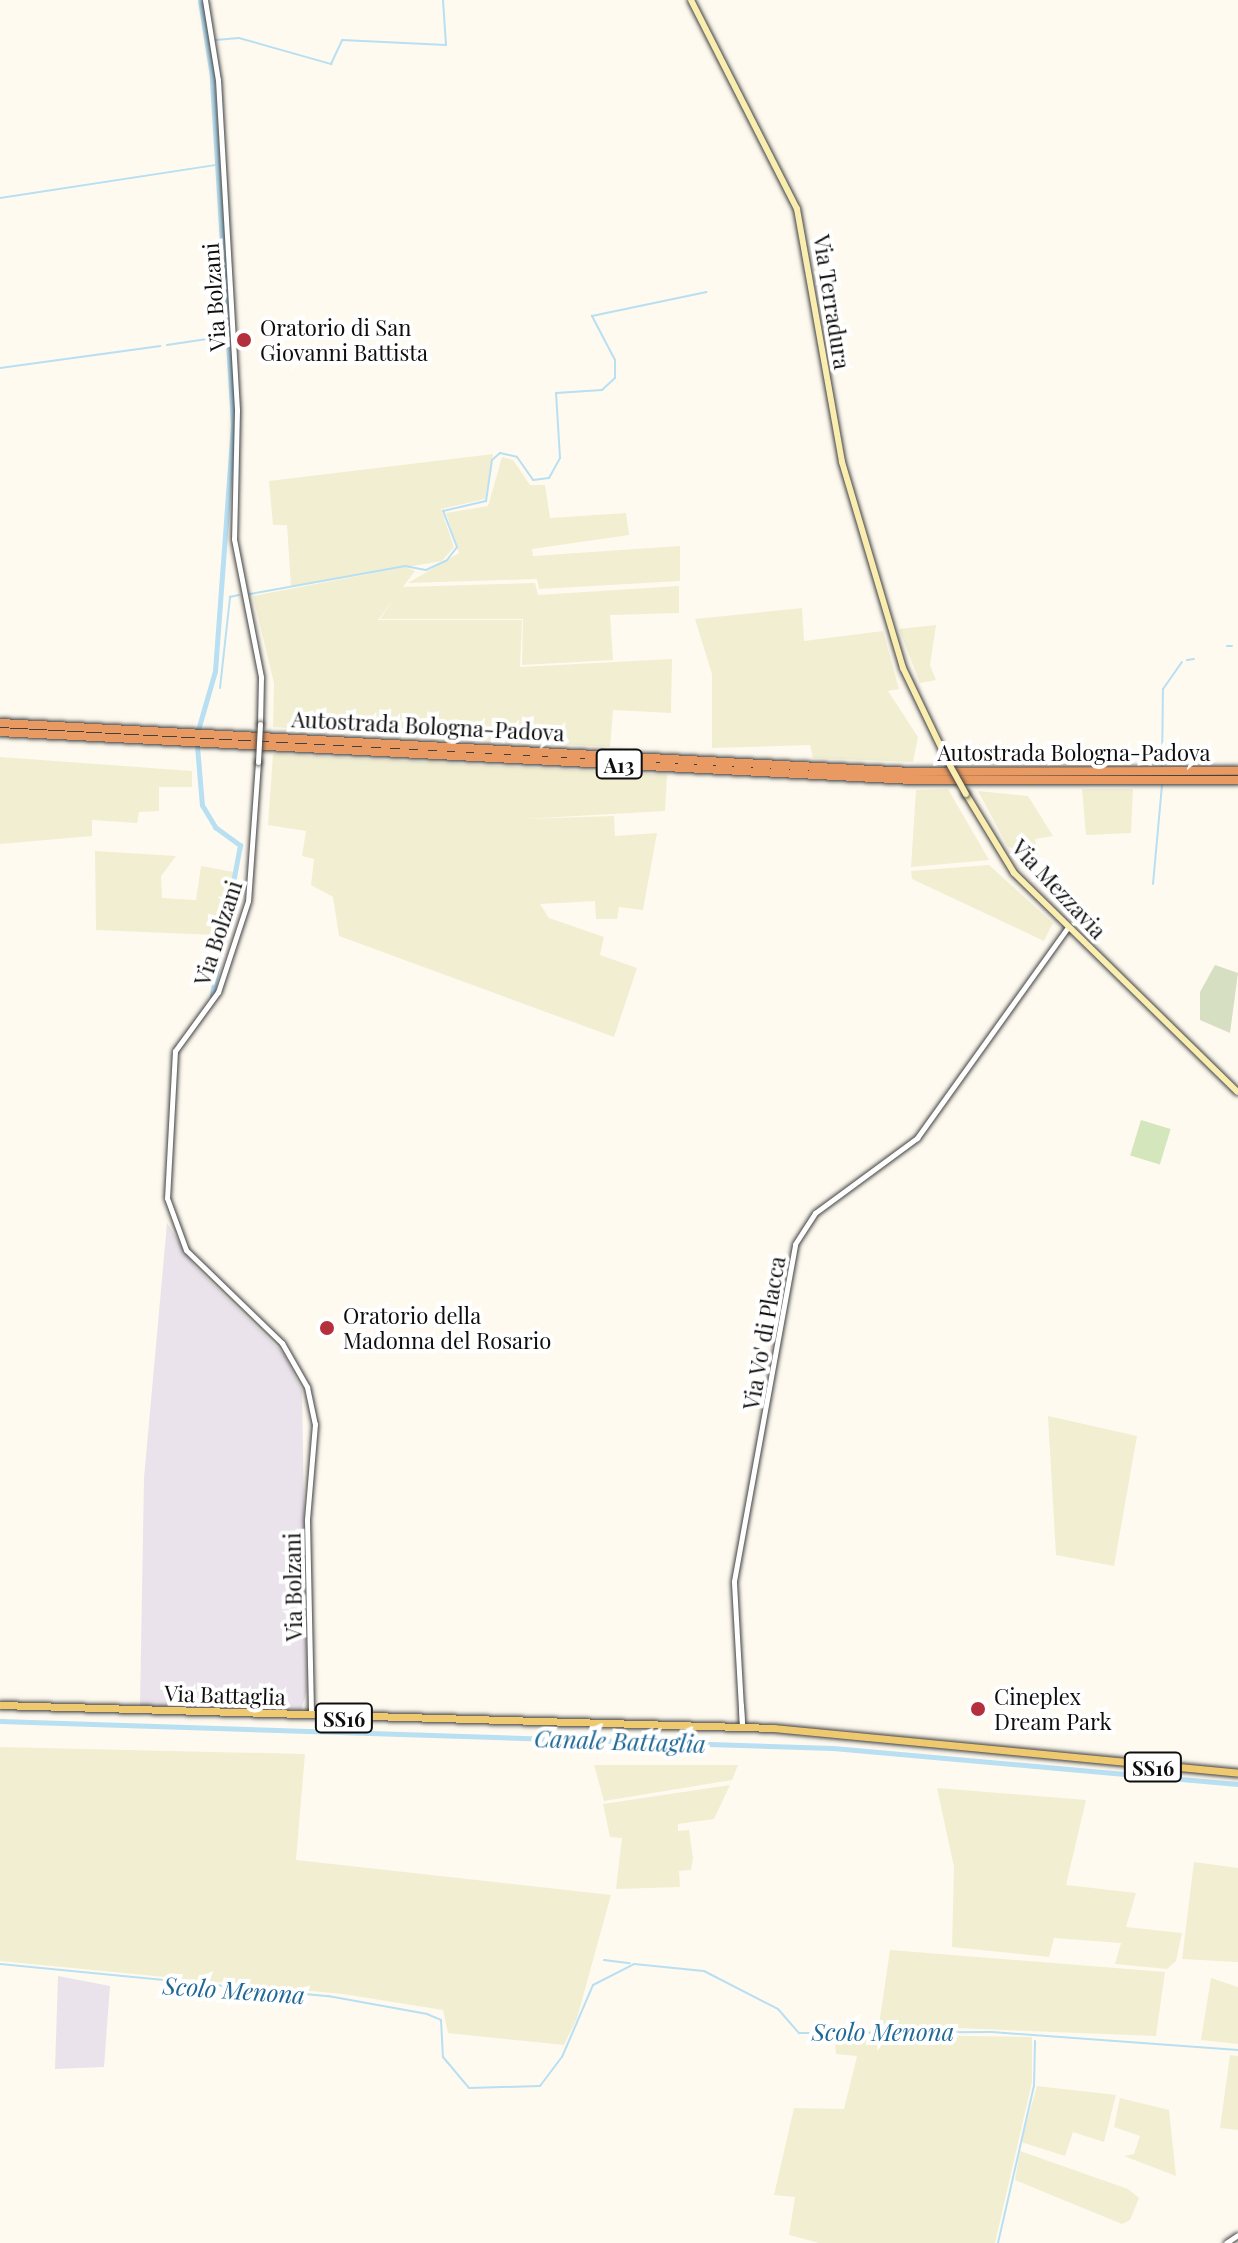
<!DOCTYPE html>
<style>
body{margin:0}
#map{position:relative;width:1238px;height:2243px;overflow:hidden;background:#fefaf0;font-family:"Playfair Display",serif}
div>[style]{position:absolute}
.industrial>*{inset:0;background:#eae3ec}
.farmland>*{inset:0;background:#f2eed2}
.green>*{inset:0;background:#d4e6bc;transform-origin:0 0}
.cemetery>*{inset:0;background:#d7dfc2}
.stream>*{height:2px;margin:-1px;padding:0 1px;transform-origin:1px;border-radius:1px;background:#b8dff2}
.canal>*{height:5px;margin:-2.5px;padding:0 2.5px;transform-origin:2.5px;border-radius:2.5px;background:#b8dff2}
.roads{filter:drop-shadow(0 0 2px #414141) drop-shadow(0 0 2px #414141)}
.tertiary>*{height:5px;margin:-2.5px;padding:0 2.5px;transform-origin:2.5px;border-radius:2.5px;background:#fff}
.secondary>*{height:6px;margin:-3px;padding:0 3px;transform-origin:3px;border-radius:3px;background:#f9edb0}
.primary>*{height:7px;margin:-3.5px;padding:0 3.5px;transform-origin:3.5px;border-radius:3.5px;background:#eec970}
.motorway>*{height:8px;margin:-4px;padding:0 4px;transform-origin:4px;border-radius:4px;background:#e99a62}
.bridges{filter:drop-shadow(0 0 2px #414141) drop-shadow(0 0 2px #414141)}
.tertiary-bridge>*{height:5px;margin:-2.5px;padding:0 2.5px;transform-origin:2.5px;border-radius:2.5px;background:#fff}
.secondary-bridge>*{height:6px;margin:-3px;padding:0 3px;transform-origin:3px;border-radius:3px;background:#f9edb0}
.dots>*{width:22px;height:22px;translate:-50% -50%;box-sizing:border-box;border:4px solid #fff;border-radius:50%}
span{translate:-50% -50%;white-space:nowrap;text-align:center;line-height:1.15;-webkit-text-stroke:8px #fff;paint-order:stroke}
.shield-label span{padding:2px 6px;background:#fff;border:2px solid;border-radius:6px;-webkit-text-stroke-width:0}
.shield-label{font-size:20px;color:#0e0e0e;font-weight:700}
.street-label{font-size:22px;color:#0e0e0e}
.poi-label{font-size:22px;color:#0e0e0e}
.left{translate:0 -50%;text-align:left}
.water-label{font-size:24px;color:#206997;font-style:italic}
</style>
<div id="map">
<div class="industrial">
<i style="clip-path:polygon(167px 1223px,195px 1267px,284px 1354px,302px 1391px,307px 1691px,301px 1710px,140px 1706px,144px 1478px)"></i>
<i style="clip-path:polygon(58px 1976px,110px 1986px,104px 2067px,55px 2069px)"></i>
</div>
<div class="farmland">
<i style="clip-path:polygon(493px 454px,485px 499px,441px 509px,454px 547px,442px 561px,291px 587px,287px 525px,273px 525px,269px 481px)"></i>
<i style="clip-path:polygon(502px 457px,513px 460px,530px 485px,545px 485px,550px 518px,626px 513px,629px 535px,532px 549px,533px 556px,680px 546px,680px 581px,539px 589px,537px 579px,408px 583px,459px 553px,446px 513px,488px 506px)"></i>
<i style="clip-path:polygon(406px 567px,415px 571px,378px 620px,522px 620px,520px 667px,672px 659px,671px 713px,613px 710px,610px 747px,273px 727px,274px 683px,253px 596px)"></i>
<i style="clip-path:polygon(535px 583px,538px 595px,679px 586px,679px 613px,610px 615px,613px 660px,522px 665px,523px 619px,380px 619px,402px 587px)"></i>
<i style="clip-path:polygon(802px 608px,804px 641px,883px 631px,899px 689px,888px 691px,918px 737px,913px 762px,813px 758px,810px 745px,712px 748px,712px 674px,695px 619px)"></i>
<i style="clip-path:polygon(936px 625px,930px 665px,936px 680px,920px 683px,899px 629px)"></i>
<i style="clip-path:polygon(273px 754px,667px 775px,665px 811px,523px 819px,614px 816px,615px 836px,657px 833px,643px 910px,619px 907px,617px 919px,596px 919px,595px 901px,540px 904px,549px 918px,604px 937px,600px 955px,637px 968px,614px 1037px,339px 936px,333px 897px,311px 885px,314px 859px,302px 856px,306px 831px,268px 825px)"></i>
<i style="clip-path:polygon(0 757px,192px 771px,192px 787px,159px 787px,159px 811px,139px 812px,137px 823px,92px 820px,92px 836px,0 844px)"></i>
<i style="clip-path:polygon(948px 789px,989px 860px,911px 867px,916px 790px)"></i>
<i style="clip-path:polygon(1082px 789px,1133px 789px,1131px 833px,1086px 835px)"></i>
<i style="clip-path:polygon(978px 791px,1028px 796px,1053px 836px,1035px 839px,1038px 855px,1008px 847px)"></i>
<i style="clip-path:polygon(95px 851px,176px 856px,161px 876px,162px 898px,196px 900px,201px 866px,234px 872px,226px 924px,216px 935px,96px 930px)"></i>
<i style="clip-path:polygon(989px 865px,1053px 923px,1044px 941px,912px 879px,911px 871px)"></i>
<i style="clip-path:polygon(1048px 1416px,1137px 1436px,1114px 1566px,1056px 1555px)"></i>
<i style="clip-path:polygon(0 1747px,305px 1754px,296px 1860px,611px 1895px,577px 2018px,564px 2045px,448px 2033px,443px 2010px,343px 1994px,0 1961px)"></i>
<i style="clip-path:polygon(594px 1765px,738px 1765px,732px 1780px,604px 1801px)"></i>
<i style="clip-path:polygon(730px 1785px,714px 1819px,678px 1824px,678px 1831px,689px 1830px,693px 1858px,691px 1870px,679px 1871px,680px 1887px,616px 1889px,622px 1838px,610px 1837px,603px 1804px)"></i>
<i style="clip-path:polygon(937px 1788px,1086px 1800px,1066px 1885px,1136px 1893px,1126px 1927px,1182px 1933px,1176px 1961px,1167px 1969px,1115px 1964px,1121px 1943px,1054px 1938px,1049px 1957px,952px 1947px,954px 1867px)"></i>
<i style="clip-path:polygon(1194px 1862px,1238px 1868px,1238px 1962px,1182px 1959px)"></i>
<i style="clip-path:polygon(890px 1950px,1165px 1972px,1156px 2036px,879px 2025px)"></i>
<i style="clip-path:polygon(1211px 1978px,1238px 1987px,1238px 2044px,1201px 2040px)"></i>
<i style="clip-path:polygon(905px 2035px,1032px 2037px,1032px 2082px,995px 2243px,819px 2243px,789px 2235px,795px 2197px,774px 2195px,794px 2108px,844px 2109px,857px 2056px,836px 2054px,835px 2041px)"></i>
<i style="clip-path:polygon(1230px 2055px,1238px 2056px,1238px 2130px,1220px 2128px)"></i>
<i style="clip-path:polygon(1037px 2086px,1116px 2095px,1104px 2142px,1073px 2132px,1065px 2156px,1021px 2142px)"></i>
<i style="clip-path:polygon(1120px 2098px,1169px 2110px,1176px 2176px,1124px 2156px,1134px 2154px,1140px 2136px,1114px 2127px)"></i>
<i style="clip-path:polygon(1020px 2151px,1128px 2189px,1139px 2198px,1130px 2220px,1122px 2224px,1015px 2180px)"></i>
</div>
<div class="green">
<i style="left:1141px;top:1120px;width:31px;height:37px;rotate:17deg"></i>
</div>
<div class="cemetery">
<i style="clip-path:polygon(1215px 965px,1238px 973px,1230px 1033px,1200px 1020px,1200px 992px)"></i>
</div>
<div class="stream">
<i style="left:215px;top:40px;width:24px;rotate:-5deg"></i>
<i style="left:239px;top:38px;width:96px;rotate:15.8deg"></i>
<i style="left:331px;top:64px;width:26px;rotate:-65deg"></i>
<i style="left:342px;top:40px;width:104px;rotate:2.8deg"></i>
<i style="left:446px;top:45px;width:45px;rotate:-93.8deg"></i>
<i style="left:0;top:198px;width:219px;rotate:-8.7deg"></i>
<i style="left:224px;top:337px;width:4px;rotate:-14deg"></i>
<i style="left:167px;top:345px;width:54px;rotate:-8.6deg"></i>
<i style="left:0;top:368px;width:162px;rotate:-7.8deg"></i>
<i style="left:250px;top:594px;width:158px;rotate:-10.2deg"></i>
<i style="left:405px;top:566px;width:21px;rotate:11deg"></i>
<i style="left:426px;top:570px;width:23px;rotate:-25deg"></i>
<i style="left:447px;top:560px;width:16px;rotate:-52deg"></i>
<i style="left:457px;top:547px;width:39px;rotate:-111deg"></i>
<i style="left:443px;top:511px;width:44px;rotate:-13.1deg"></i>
<i style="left:486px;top:501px;width:41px;rotate:-81.7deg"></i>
<i style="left:492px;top:460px;width:11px;rotate:-41deg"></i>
<i style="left:500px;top:453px;width:17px;rotate:13deg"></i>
<i style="left:517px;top:457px;width:28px;rotate:55deg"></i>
<i style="left:533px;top:480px;width:16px;rotate:-7deg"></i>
<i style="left:549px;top:478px;width:23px;rotate:-61deg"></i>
<i style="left:560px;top:458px;width:65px;rotate:-93.5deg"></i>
<i style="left:556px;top:393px;width:46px;rotate:-3.7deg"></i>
<i style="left:602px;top:390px;width:18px;rotate:-43deg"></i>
<i style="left:615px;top:378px;width:18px;rotate:-90deg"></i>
<i style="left:615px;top:360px;width:50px;rotate:-117.6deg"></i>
<i style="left:592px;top:316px;width:117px;rotate:-11.8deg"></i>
<i style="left:1227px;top:646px;width:5px"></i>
<i style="left:1187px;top:660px;width:7px;rotate:-8deg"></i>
<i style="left:220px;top:688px;width:92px;rotate:-83.7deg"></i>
<i style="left:230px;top:597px;width:9px;rotate:-13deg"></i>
<i style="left:1162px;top:767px;width:78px;rotate:-89.3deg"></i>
<i style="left:1163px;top:689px;width:33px;rotate:-55deg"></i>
<i style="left:1153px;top:884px;width:99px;rotate:-84.8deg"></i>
<i style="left:604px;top:1960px;width:26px;rotate:7deg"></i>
<i style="left:0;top:1964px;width:330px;rotate:5.6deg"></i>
<i style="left:328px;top:1996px;width:101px;rotate:10.3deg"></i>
<i style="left:427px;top:2014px;width:15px;rotate:23deg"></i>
<i style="left:441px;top:2020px;width:37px;rotate:87deg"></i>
<i style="left:443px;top:2057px;width:40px;rotate:50deg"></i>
<i style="left:469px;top:2088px;width:71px;rotate:-1.6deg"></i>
<i style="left:540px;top:2086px;width:36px;rotate:-53deg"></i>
<i style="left:562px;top:2057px;width:78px;rotate:-66.7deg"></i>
<i style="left:593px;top:1985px;width:46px;rotate:-27.1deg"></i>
<i style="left:634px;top:1964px;width:70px;rotate:5.7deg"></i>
<i style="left:704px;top:1971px;width:83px;rotate:27.2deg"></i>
<i style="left:778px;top:2009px;width:32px;rotate:49deg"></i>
<i style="left:799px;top:2033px;width:193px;rotate:-0.3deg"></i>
<i style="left:992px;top:2032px;width:247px;rotate:4.2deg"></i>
<i style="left:998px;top:2243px;width:161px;rotate:-77.1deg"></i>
<i style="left:1034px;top:2086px;width:45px;rotate:-88.7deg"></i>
</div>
<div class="canal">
<i style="left:198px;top:730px;width:61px;rotate:-73.9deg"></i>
<i style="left:215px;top:671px;width:248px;rotate:-85.8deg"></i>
<i style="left:233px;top:424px;width:349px;rotate:-93.5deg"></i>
<i style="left:212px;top:76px;width:77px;rotate:-99deg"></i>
<i style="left:197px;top:746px;width:59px;rotate:85.2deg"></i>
<i style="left:202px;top:805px;width:26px;rotate:59deg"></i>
<i style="left:215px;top:827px;width:31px;rotate:36deg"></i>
<i style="left:240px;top:845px;width:153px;rotate:100.6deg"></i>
<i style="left:0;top:1721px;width:833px;rotate:1.86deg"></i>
<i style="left:833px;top:1748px;width:407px;rotate:5.1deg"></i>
</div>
<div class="roads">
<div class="tertiary">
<i style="left:205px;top:0;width:81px;rotate:80.8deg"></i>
<i style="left:218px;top:80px;width:331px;rotate:86.7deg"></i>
<i style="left:237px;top:410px;width:129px;rotate:91.3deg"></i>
<i style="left:234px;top:539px;width:141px;rotate:78.9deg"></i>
<i style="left:261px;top:677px;width:47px;rotate:91.2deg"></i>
<i style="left:258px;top:762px;width:139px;rotate:94.1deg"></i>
<i style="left:248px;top:901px;width:96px;rotate:108.2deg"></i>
<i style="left:218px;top:992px;width:73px;rotate:126.1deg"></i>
<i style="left:175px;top:1051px;width:147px;rotate:93.1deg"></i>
<i style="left:167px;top:1198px;width:55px;rotate:69.9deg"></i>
<i style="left:186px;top:1250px;width:134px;rotate:44.1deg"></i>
<i style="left:282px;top:1343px;width:51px;rotate:60.4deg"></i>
<i style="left:307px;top:1387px;width:38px;rotate:78deg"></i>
<i style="left:315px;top:1424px;width:96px;rotate:94.8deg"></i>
<i style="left:307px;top:1520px;width:195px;rotate:88.8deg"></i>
<i style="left:741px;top:1705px;width:21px;rotate:87deg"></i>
<i style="left:742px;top:1726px;width:145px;rotate:-93.2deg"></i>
<i style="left:734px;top:1581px;width:342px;rotate:-79.7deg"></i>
<i style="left:795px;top:1244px;width:37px;rotate:-57deg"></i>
<i style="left:815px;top:1213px;width:127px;rotate:-36.3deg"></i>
<i style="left:917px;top:1138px;width:259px;rotate:-54.4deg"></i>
<i style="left:1226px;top:2243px;width:14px;rotate:-34deg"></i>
</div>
<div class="secondary">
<i style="left:691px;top:0;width:234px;rotate:63.1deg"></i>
<i style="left:797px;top:209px;width:257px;rotate:79.9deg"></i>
<i style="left:842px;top:462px;width:215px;rotate:73.5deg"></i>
<i style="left:903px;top:668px;width:102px;rotate:64.4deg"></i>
<i style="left:966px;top:794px;width:92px;rotate:58.7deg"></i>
<i style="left:1014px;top:873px;width:313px;rotate:44.4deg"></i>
</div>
<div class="primary">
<i style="left:0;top:1705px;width:774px;rotate:1.7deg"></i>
<i style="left:774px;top:1728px;width:466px;rotate:5.5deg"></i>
</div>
<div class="motorway">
<i style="left:0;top:723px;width:913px;rotate:3.08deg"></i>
<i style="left:912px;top:772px;width:326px;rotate:-0.2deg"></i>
<i style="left:0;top:732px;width:913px;rotate:3.01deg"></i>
<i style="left:912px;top:780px;width:326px"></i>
</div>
</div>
<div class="bridges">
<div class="tertiary-bridge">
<i style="left:258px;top:762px;width:38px;rotate:-87deg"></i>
</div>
<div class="secondary-bridge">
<i style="left:947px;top:760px;width:39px;rotate:61deg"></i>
</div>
</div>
<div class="dots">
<i style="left:244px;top:340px;background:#b4303c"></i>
<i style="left:327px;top:1328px;background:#b4303c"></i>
<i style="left:978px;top:1709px;background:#b4303c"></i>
</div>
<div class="shield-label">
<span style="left:619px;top:764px">A13</span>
<span style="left:344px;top:1718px">SS16</span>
<span style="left:1153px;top:1767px">SS16</span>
</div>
<div class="street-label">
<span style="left:214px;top:297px;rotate:-94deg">Via Bolzani</span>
<span style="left:832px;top:302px;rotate:81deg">Via Terradura</span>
<span style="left:428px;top:726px;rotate:3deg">Autostrada Bologna-Padova</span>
<span style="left:1074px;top:753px">Autostrada Bologna-Padova</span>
<span style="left:1059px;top:889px;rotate:47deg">Via Mezzavia</span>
<span style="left:218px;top:933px;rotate:-72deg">Via Bolzani</span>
<span style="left:764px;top:1333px;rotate:-80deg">Via Vo' di Placca</span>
<span style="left:293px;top:1587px;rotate:-91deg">Via Bolzani</span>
<span style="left:225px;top:1695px;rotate:2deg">Via Battaglia</span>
</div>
<div class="poi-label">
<span class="left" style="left:260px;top:340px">Oratorio di San<br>Giovanni Battista</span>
<span class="left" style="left:343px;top:1328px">Oratorio della<br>Madonna del Rosario</span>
<span class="left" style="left:994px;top:1709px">Cineplex<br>Dream Park</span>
</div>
<div class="water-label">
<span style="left:620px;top:1741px;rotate:2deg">Canale Battaglia</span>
<span style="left:234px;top:1990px;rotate:4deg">Scolo Menona</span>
<span style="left:883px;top:2032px">Scolo Menona</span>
</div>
</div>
